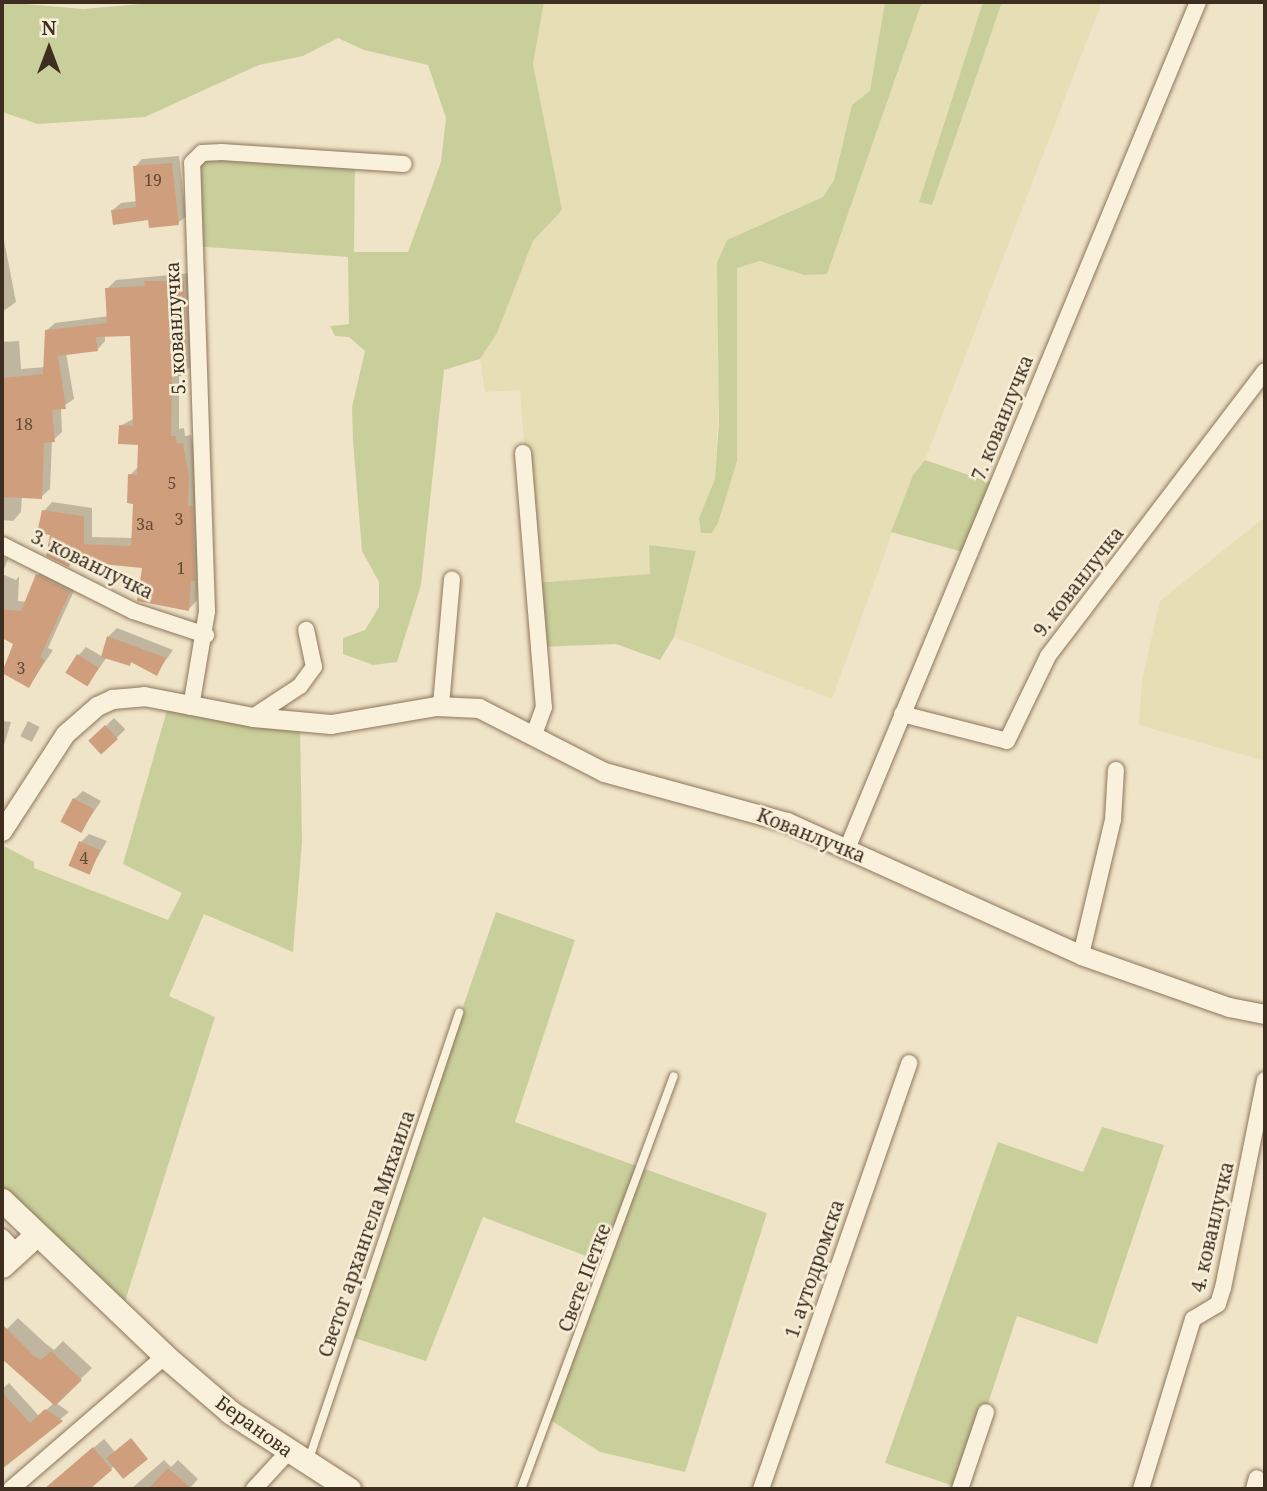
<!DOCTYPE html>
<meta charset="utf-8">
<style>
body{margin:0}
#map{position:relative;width:1267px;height:1491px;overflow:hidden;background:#f0e4c8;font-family:"Noto Serif",serif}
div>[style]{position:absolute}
.farmland>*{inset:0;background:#e6deb5}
.green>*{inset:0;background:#c9cf9b}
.shadow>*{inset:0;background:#0003;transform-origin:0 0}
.building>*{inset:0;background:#cf9f7d;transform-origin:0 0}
.roads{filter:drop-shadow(0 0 2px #8d765c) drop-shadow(0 0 2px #8d765c)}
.service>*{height:8px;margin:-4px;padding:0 4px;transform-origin:4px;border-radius:4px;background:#faf1dc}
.minor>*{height:16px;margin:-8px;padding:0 8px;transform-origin:8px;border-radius:8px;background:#faf1dc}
.tertiary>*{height:19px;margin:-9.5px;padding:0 9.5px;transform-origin:9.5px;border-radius:9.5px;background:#faf1dc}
.secondary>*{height:23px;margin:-11.5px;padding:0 11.5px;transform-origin:11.5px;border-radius:11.5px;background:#faf1dc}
span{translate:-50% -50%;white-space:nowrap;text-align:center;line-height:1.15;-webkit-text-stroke:5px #f7eed8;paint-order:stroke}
.number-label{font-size:16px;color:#624a37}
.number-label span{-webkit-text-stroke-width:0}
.street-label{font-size:19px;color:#3d2e20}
.frame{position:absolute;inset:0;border:4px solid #3d2e20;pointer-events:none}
.north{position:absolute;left:14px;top:14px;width:70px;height:70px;-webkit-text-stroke:5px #f7eed8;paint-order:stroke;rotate:0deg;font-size:19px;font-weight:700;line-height:28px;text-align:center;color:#3d2e20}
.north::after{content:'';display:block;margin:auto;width:24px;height:32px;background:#3d2e20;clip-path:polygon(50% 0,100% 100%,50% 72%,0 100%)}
</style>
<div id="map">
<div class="farmland">
<i style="clip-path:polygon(544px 2px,885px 2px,870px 92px,852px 105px,834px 180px,823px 197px,727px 240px,715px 479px,699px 518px,711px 533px,737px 461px,737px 268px,760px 261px,804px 275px,827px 274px,922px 2px,983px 2px,919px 202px,932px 205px,1002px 2px,1102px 2px,925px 460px,913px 475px,832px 699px,674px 637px,696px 552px,649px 545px,650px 574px,535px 583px,520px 390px,485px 392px,480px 359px,497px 333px,533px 241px,562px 210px,533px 64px)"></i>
<i style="clip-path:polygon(1265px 517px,1265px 761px,1139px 725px,1142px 680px,1160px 601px)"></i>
</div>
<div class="green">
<i style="clip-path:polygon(2px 2px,83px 9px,164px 2px,544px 2px,533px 64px,562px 210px,533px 241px,497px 333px,480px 359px,444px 370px,421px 585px,397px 662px,373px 665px,343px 654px,343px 638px,365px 630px,379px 607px,379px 582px,362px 551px,353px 442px,352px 407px,365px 351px,349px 337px,335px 336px,330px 326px,349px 324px,348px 257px,193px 246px,196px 157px,355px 161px,354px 252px,408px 252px,441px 162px,446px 118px,428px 65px,364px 50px,338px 38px,303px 56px,259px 65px,145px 117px,38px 124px,2px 112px)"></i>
<i style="clip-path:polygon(885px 2px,922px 2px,827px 274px,804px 275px,760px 261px,737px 268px,737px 461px,718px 523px,712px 533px,701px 533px,699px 518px,715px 479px,719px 422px,717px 263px,727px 240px,823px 197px,834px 180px,852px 105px,870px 91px)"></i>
<i style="clip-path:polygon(983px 2px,1002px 2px,932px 205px,919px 202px)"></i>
<i style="clip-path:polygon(925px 460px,998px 485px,970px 554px,891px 532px,913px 475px)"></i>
<i style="clip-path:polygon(649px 545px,696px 551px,674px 637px,660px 660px,616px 644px,539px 647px,535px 583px,650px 574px)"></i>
<i style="clip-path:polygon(169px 703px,300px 723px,302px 842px,293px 952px,204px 914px,169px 996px,215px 1017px,121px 1314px,2px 1200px,2px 845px,34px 862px,34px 868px,168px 920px,182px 893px,123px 864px)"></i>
<i style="clip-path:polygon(496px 912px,575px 940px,515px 1122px,767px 1213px,685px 1472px,600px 1452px,549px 1419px,607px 1264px,483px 1217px,426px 1361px,348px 1336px)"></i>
<i style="clip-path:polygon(1102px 1127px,1164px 1145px,1097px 1344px,1017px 1316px,960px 1488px,885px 1463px,998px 1142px,1083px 1172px)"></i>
</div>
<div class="shadow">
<i style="clip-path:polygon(179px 156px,186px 216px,178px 223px,113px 210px,121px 203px,137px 201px,135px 167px,142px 159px)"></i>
<i style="clip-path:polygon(2px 230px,16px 302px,2px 312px)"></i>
<i style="clip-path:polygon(191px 273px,195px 365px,179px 374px,179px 429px,184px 428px,185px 436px,191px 435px,197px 467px,195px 499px,200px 499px,197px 600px,189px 609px,144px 567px,74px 560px,69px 565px,44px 511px,52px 502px,92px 508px,92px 537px,134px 538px,135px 502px,130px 475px,139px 466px,140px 443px,120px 426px,135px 418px,132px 335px,105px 335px,105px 341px,97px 350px,66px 353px,74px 399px,61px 408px,62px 432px,52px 441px,50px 489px,41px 497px,22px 496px,21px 512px,13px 521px,2px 520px,2px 342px,19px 341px,21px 369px,45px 367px,46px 331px,55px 323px,109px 316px,107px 289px,116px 280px)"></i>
<i style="clip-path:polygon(2px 557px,8px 559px,2px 574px)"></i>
<i style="clip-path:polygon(47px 566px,78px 582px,48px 648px,53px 650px,29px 686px,2px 671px,15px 643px,2px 636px,2px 574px,16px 580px,19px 576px,18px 601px,27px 602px,38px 575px)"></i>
<i style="clip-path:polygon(117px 628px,173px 650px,156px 674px,132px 661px,107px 657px,88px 684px,78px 656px,86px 647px,103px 657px,109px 636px)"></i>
<i style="left:114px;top:718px;width:16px;height:33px;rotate:45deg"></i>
<i style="clip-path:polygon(2px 721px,11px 722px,2px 752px)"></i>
<i style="left:28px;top:721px;width:13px;height:17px;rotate:27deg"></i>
<i style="clip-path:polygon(83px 791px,101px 801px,81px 831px,74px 799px)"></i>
<i style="clip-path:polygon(89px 834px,107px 841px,88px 873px,81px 842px)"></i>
<i style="clip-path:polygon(18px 1318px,46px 1344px,54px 1350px,63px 1341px,92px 1368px,56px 1403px,69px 1412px,2px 1467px,2px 1427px,6px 1424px,2px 1389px,9px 1383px,39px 1416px,54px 1403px,2px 1355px,2px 1334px)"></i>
<i style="clip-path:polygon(104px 1439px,121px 1459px,111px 1469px,87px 1489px,45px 1489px)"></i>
<i style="clip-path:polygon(164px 1460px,171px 1467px,178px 1460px,198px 1479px,189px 1489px,131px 1489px)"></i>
</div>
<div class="building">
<i style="clip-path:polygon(172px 163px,179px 225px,149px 228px,148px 220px,113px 225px,111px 210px,136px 207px,133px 166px)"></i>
<i style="clip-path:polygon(144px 281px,184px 281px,187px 376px,172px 376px,171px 436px,176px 436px,177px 444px,183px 443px,189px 476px,188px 506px,193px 506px,195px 581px,191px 581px,189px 611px,137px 601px,142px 568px,72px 561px,69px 567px,46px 556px,50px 535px,37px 533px,42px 510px,84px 516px,84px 544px,131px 546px,133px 504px,127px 503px,128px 474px,137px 475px,138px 445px,118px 444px,119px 425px,133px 426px,130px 336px,96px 337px,98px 351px,58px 356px,66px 409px,52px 410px,55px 442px,44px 443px,42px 499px,2px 497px,2px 378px,43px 374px,45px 330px,107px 323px,105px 288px,145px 286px)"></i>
<i style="clip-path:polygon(36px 574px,70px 592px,40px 657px,45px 660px,29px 688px,2px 673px,13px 644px,2px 638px,2px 609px,21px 611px)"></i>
<i style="clip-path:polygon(107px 636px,166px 658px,157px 676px,131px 662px,130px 666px,101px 657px)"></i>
<i style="left:77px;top:654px;width:26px;height:22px;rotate:32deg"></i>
<i style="left:105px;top:725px;width:19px;height:23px;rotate:47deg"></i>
<i style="left:73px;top:798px;width:24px;height:27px;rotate:28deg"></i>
<i style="left:79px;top:841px;width:23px;height:27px;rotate:23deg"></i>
<i style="clip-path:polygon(2px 1324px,34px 1356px,41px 1360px,51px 1351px,82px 1380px,55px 1406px,2px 1359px)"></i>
<i style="clip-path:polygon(2px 1392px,30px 1423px,45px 1409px,63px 1421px,2px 1469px)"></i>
<i style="left:131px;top:1438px;width:27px;height:32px;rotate:51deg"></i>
<i style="clip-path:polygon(93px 1447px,112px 1470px,90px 1489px,44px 1489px)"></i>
<i style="clip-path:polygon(168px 1468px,192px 1489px,148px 1489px)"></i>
</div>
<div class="roads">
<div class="service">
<i style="left:309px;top:1459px;width:471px;rotate:-71.4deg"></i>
<i style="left:521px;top:1489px;width:440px;rotate:-69.7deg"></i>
</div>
<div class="minor">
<i style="left:523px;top:453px;width:255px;rotate:85.3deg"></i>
<i style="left:544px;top:707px;width:30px;rotate:110deg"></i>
<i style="left:2px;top:545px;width:147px;rotate:26.7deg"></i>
<i style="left:133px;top:611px;width:77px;rotate:18.2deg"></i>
<i style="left:441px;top:705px;width:126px;rotate:-85deg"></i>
<i style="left:191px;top:707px;width:97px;rotate:-80.5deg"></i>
<i style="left:207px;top:611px;width:448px;rotate:-91.9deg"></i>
<i style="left:192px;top:163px;width:14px;rotate:-45deg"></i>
<i style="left:202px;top:153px;width:20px;rotate:-3deg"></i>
<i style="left:222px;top:152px;width:182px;rotate:3.8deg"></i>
<i style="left:902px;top:714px;width:108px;rotate:14.4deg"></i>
<i style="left:1007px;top:741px;width:94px;rotate:-64.2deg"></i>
<i style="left:1048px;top:656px;width:358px;rotate:-52.7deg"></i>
<i style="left:253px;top:717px;width:56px;rotate:-33.4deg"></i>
<i style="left:300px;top:686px;width:24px;rotate:-54deg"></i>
<i style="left:314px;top:667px;width:38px;rotate:-102deg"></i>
<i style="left:847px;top:849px;width:917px;rotate:-67.49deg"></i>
<i style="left:1081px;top:955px;width:139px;rotate:-76.7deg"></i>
<i style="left:1113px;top:820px;width:50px;rotate:-86.6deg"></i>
<i style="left:2px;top:1237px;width:22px;rotate:47deg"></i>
<i style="left:11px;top:1489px;width:203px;rotate:-40.8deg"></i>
<i style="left:254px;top:1489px;width:50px;rotate:-47.4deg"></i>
<i style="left:761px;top:1489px;width:451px;rotate:-70.8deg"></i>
<i style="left:960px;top:1489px;width:81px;rotate:-71.3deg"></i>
<i style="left:1141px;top:1489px;width:178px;rotate:-73deg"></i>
<i style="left:1193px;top:1319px;width:29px;rotate:-31deg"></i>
<i style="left:1218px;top:1304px;width:17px;rotate:-73deg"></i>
<i style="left:1223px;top:1288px;width:212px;rotate:-78.6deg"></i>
<i style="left:1254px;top:1489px;width:11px;rotate:-75deg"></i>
</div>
<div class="tertiary">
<i style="left:2px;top:831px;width:116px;rotate:-57deg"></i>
<i style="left:65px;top:734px;width:43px;rotate:-41.2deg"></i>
<i style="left:97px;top:706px;width:17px;rotate:-25deg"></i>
<i style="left:112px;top:699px;width:32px;rotate:-5deg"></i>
<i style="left:144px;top:696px;width:111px;rotate:10.9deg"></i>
<i style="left:253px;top:717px;width:78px;rotate:5.1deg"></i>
<i style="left:331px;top:724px;width:107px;rotate:-9.7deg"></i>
<i style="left:436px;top:706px;width:43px;rotate:2.7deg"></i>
<i style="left:479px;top:708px;width:140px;rotate:27.1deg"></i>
<i style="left:604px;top:772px;width:190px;rotate:15.3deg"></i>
<i style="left:787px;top:822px;width:323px;rotate:24.3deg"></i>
<i style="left:1081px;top:955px;width:157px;rotate:19.4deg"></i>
<i style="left:1229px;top:1007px;width:37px;rotate:11deg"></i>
</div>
<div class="secondary">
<i style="left:2px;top:1200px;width:226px;rotate:43.7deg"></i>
<i style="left:165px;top:1356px;width:86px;rotate:40.7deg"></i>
<i style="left:230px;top:1412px;width:142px;rotate:32.9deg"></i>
<i style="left:2px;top:1266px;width:47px;rotate:-42.4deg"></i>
</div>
</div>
<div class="number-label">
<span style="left:153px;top:180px">19</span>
<span style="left:24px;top:424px">18</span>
<span style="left:172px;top:483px">5</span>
<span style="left:179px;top:519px">3</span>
<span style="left:145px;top:524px">3a</span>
<span style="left:181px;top:568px">1</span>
<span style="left:21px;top:668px">3</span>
<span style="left:84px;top:858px">4</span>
</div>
<div class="street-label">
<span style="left:176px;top:328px;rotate:-93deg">5. кованлучка</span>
<span style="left:1003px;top:418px;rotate:-68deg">7. кованлучка</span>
<span style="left:92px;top:565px;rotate:26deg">3. кованлучка</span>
<span style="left:1079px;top:582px;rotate:-52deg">9. кованлучка</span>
<span style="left:811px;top:836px;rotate:22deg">Кованлучка</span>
<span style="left:1213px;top:1227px;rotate:-77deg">4. кованлучка</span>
<span style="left:367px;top:1234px;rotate:-71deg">Светог архангела Михаила</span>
<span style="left:815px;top:1269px;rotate:-71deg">1. аутодромска</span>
<span style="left:585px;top:1278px;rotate:-69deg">Свете Петке</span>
<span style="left:254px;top:1427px;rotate:36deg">Беранова</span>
</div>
<div class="frame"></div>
<div class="north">N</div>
</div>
